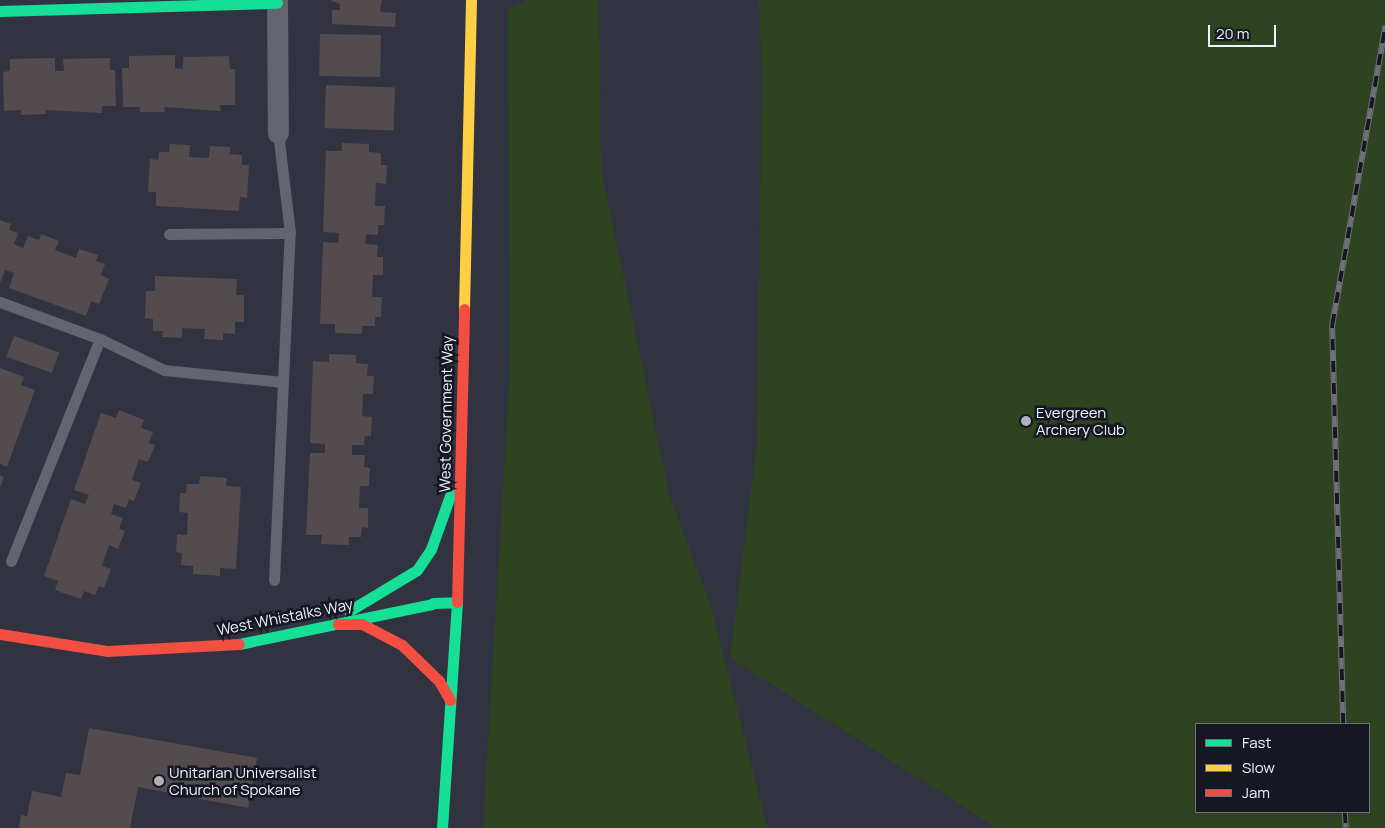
<!DOCTYPE html>
<style>
body{margin:0}
#map{position:relative;width:1385px;height:828px;overflow:hidden;background:#313341;font-family:Manrope,sans-serif}
div>[style]{position:absolute}
.green>*{inset:0;background:#2e4421}
.building>*{inset:0;background:#544b4f;transform-origin:0 0}
.lane>*{height:11px;margin:-5.5px;padding:0 5.5px;transform-origin:5.5px;border-radius:5.5px;background:#62646e}
.street>*{height:21px;margin:-10.5px;padding:0 10.5px;transform-origin:10.5px;border-radius:10.5px;background:#62646e}
.fast>*{height:11px;margin:-5.5px;padding:0 5.5px;transform-origin:5.5px;border-radius:5.5px;background:#16e098}
.slow>*{height:11px;margin:-5.5px;padding:0 5.5px;transform-origin:5.5px;border-radius:5.5px;background:#ffcf43}
.jam>*{height:11px;margin:-5.5px;padding:0 5.5px;transform-origin:5.5px;border-radius:5.5px;background:#f24e42}
.rail>*{height:5.5px;margin-top:-2.75px;transform-origin:0;background:repeating-linear-gradient(90deg,#151722 0 11px,#6e707a 0 22px);box-sizing:border-box;border-block:1px solid #6e707a}
.dots>*{width:14px;height:14px;translate:-50% -50%;box-sizing:border-box;border:2px solid #151722;border-radius:50%}
span{translate:-50% -50%;white-space:nowrap;text-align:center;line-height:1.15;-webkit-text-stroke:5px #151722;paint-order:stroke}
.poi-label{font-size:15px;color:#f1f3fd}
.left{translate:0 -50%;text-align:left}
.street-label{font-size:15px;color:#f1f3fd}
.legend{position:absolute;left:1195px;top:723px;width:175px;height:90px;box-sizing:border-box;background:#151722;border:1px solid #6d6f7a;margin:0;padding:6px 9px;list-style:none;font-size:15px;color:#f1f3fd}
.legend li{display:flex;align-items:center;gap:10px;height:25px}
.legend b{width:25px;border:1px solid #6d6f7a}
.scale{position:absolute;left:1208px;top:25px;width:68px;height:22px;box-sizing:border-box;border:2px solid #f1f3fd;border-top:0;padding-left:6px;font-size:15px;line-height:18px;white-space:nowrap;color:#f1f3fd;-webkit-text-stroke:4px #151722;paint-order:stroke}
</style>
<div id="map">
<div class="green">
<i style="clip-path:polygon(527px 0,599px 0,601px 169px,669px 494px,712px 609px,767px 828px,483px 828px,510px 369px,508px 10px)"></i>
<i style="clip-path:polygon(evenodd,759px 0,1385px 0,1385px 828px,997px 828px,730px 658px,757px 442px,762px 75px,759px 0,1369px 724px,1369px 812px,1196px 812px,1196px 724px,1369px 724px)"></i>
</div>
<div class="building">
<i style="clip-path:polygon(330px 0,382px 0,380px 12px,396px 13px,395px 27px,332px 24px,332px 10px,340px 10px,340px 4px)"></i>
<i style="left:320px;top:34px;width:61px;height:42px;rotate:1deg"></i>
<i style="clip-path:polygon(175px 55px,175px 68px,183px 69px,183px 57px,229px 56px,230px 69px,235px 69px,235px 105px,220px 105px,221px 111px,164px 107px,165px 112px,140px 112px,140px 107px,123px 107px,122px 68px,129px 68px,129px 56px)"></i>
<i style="clip-path:polygon(55px 58px,55px 71px,64px 71px,63px 59px,110px 58px,110px 70px,115px 70px,116px 106px,102px 106px,102px 113px,46px 110px,46px 114px,21px 115px,21px 110px,4px 111px,3px 72px,10px 71px,10px 59px)"></i>
<i style="left:326px;top:85px;width:69px;height:43px;rotate:2deg"></i>
<i style="clip-path:polygon(342px 143px,369px 144px,369px 152px,381px 153px,381px 165px,387px 165px,386px 184px,376px 183px,375px 206px,385px 206px,384px 225px,378px 225px,378px 235px,366px 234px,365px 244px,378px 245px,377px 257px,383px 257px,383px 275px,373px 275px,372px 297px,382px 297px,381px 317px,375px 317px,375px 326px,362px 326px,362px 334px,335px 333px,335px 324px,320px 324px,323px 242px,338px 243px,339px 233px,323px 232px,326px 151px,342px 151px)"></i>
<i style="clip-path:polygon(170px 144px,190px 145px,189px 157px,209px 158px,210px 146px,230px 147px,230px 154px,242px 155px,242px 165px,249px 165px,247px 198px,240px 197px,239px 211px,156px 206px,156px 192px,148px 192px,150px 159px,158px 160px,159px 152px,169px 152px)"></i>
<i style="clip-path:polygon(0 220px,11px 224px,9px 230px,18px 233px,14px 244px,23px 248px,28px 236px,39px 240px,41px 234px,59px 241px,55px 250px,76px 258px,79px 249px,98px 255px,96px 261px,105px 264px,101px 275px,109px 279px,99px 304px,91px 301px,86px 316px,9px 288px,14px 273px,5px 270px,0 283px)"></i>
<i style="clip-path:polygon(155px 276px,237px 279px,236px 295px,244px 295px,244px 322px,235px 322px,235px 334px,223px 333px,223px 340px,204px 339px,205px 329px,182px 328px,182px 338px,162px 337px,163px 331px,153px 331px,153px 319px,145px 318px,146px 291px,155px 291px)"></i>
<i style="left:14px;top:336px;width:48px;height:22px;rotate:20deg"></i>
<i style="clip-path:polygon(329px 354px,356px 355px,356px 363px,368px 364px,367px 376px,374px 376px,373px 394px,363px 394px,362px 416px,372px 417px,371px 436px,365px 436px,364px 445px,352px 445px,352px 455px,365px 455px,364px 467px,370px 468px,369px 486px,360px 486px,359px 508px,368px 508px,368px 528px,362px 527px,361px 537px,349px 537px,349px 545px,321px 544px,322px 535px,306px 535px,310px 453px,325px 453px,325px 444px,310px 443px,313px 361px,329px 362px)"></i>
<i style="clip-path:polygon(0 368px,24px 377px,21px 385px,35px 390px,7px 467px,0 464px)"></i>
<i style="clip-path:polygon(119px 410px,144px 420px,141px 428px,153px 432px,149px 443px,155px 445px,148px 462px,139px 459px,132px 480px,141px 483px,134px 501px,129px 499px,126px 508px,114px 504px,111px 514px,123px 518px,119px 529px,125px 531px,118px 549px,109px 545px,102px 566px,111px 569px,104px 588px,99px 586px,95px 595px,84px 591px,81px 599px,55px 590px,58px 581px,44px 576px,71px 499px,85px 504px,89px 495px,74px 490px,101px 413px,116px 418px)"></i>
<i style="clip-path:polygon(0 475px,4px 477px,0 488px)"></i>
<i style="clip-path:polygon(200px 476px,227px 478px,226px 486px,241px 487px,236px 569px,220px 568px,220px 576px,193px 574px,193px 566px,181px 565px,182px 553px,176px 552px,177px 534px,187px 535px,188px 513px,179px 512px,180px 493px,186px 493px,187px 484px,199px 484px)"></i>
<i style="clip-path:polygon(89px 728px,257px 758px,248px 808px,138px 787px,130px 828px,19px 828px,21px 815px,27px 816px,32px 791px,61px 797px,66px 773px,80px 775px)"></i>
</div>
<div class="lane">
<i style="left:169px;top:234px;width:121px;rotate:-0.5deg"></i>
<i style="left:0;top:302px;width:107px;rotate:20.3deg"></i>
<i style="left:100px;top:339px;width:71px;rotate:25.8deg"></i>
<i style="left:164px;top:370px;width:119px;rotate:5.8deg"></i>
<i style="left:11px;top:561px;width:239px;rotate:-68.2deg"></i>
<i style="left:274px;top:580px;width:347px;rotate:-87.4deg"></i>
<i style="left:290px;top:233px;width:101px;rotate:-96.8deg"></i>
</div>
<div class="street">
<i style="left:277px;top:0;width:133px;rotate:89.6deg"></i>
</div>
<div class="fast">
<i style="left:0;top:11px;width:277px;rotate:-1.7deg"></i>
<i style="left:433px;top:603px;width:24px;rotate:-2deg"></i>
<i style="left:457px;top:602px;width:226px;rotate:93.8deg"></i>
<i style="left:349px;top:611px;width:79px;rotate:-31.1deg"></i>
<i style="left:417px;top:570px;width:25px;rotate:-56deg"></i>
<i style="left:431px;top:549px;width:59px;rotate:-70.3deg"></i>
<i style="left:239px;top:644px;width:197px;rotate:-11.7deg"></i>
</div>
<div class="slow">
<i style="left:464px;top:309px;width:309px;rotate:-88.7deg"></i>
</div>
<div class="jam">
<i style="left:457px;top:602px;width:293px;rotate:-88.6deg"></i>
<i style="left:338px;top:624px;width:24px"></i>
<i style="left:362px;top:624px;width:45px;rotate:27.7deg"></i>
<i style="left:402px;top:645px;width:52px;rotate:44.2deg"></i>
<i style="left:439px;top:681px;width:22px;rotate:60deg"></i>
<i style="left:0;top:634px;width:108px;rotate:9deg"></i>
<i style="left:107px;top:651px;width:132px;rotate:-3deg"></i>
</div>
<div class="rail">
<i style="left:1343px;top:724px;width:399px;rotate:-91.6deg"></i>
<i style="left:1332px;top:325px;width:304px;rotate:-79.9deg"></i>
<i style="left:1345px;top:812px;width:16px;rotate:86deg"></i>
</div>
<div class="dots">
<i style="left:1026px;top:421px;background:#aeb0bb"></i>
<i style="left:159px;top:781px;background:#aeb0bb"></i>
</div>
<div class="poi-label">
<span class="left" style="left:1036px;top:421px">Evergreen<br>Archery Club</span>
<span class="left" style="left:169px;top:781px">Unitarian Universalist<br>Church of Spokane</span>
</div>
<div class="street-label">
<span style="left:446px;top:414px;rotate:-89deg">West Government Way</span>
<span style="left:285px;top:617px;rotate:-11deg">West Whistalks Way</span>
</div>
<ul class="legend">
<li><b style="height:6px;background:#16e098"></b>Fast</li>
<li><b style="height:6px;background:#ffcf43"></b>Slow</li>
<li><b style="height:6px;background:#f24e42"></b>Jam</li>
</ul>
<div class="scale">20 m</div>
</div>
